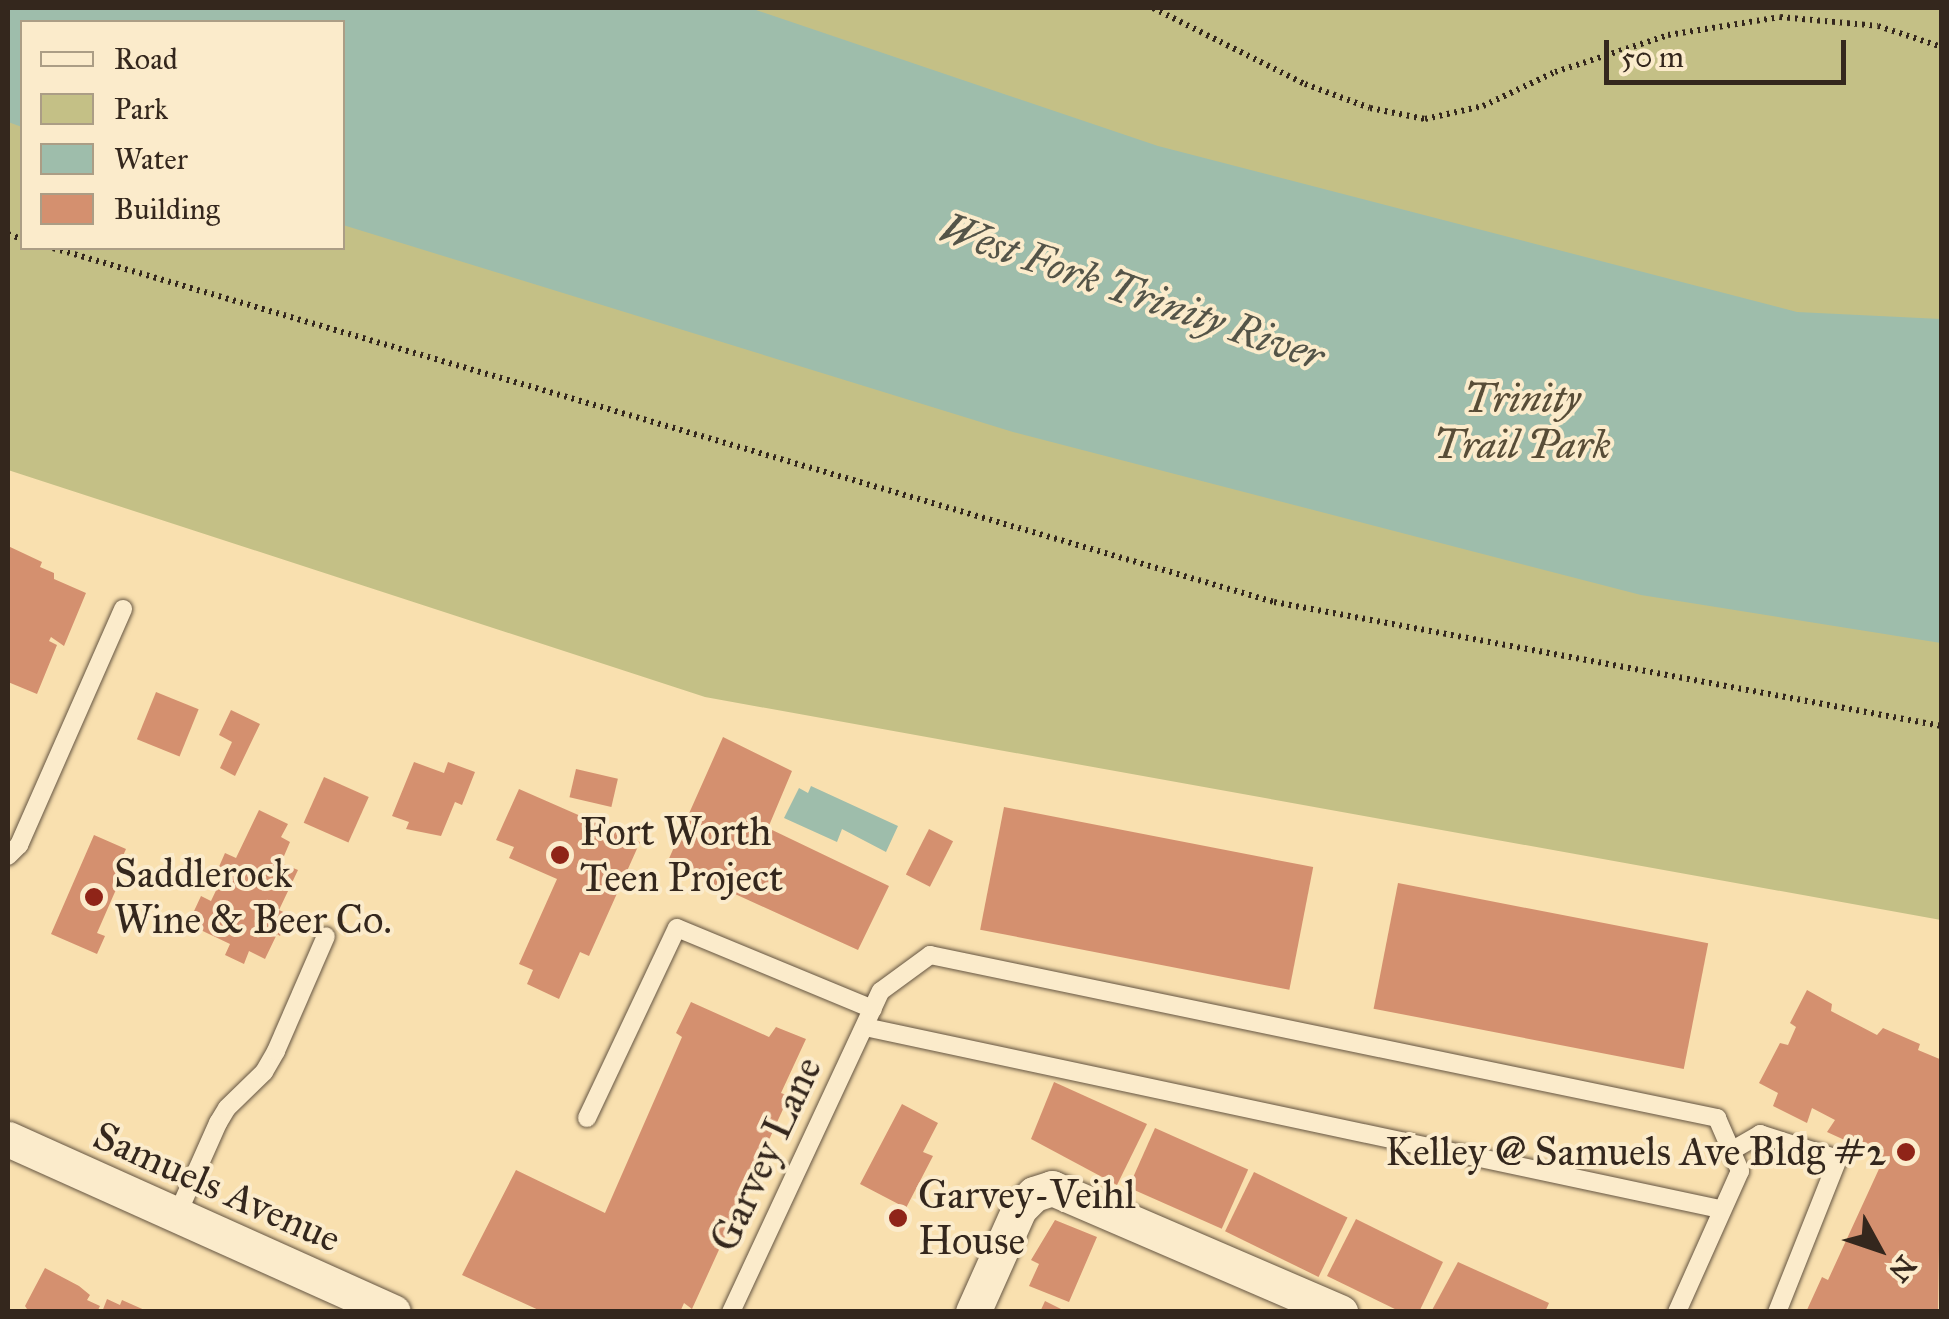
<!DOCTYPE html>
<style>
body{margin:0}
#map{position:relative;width:1949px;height:1319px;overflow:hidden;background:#f9e0af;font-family:"IM FELL Great Primer",serif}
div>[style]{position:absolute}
.green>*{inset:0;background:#c4c086}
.water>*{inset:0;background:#9ebdab}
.building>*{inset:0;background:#d4906f;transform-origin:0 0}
.path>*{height:6px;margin-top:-3px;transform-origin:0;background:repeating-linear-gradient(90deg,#34271d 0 2.5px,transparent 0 7.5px)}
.roads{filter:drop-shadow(0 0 2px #655542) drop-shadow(0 0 2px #655542)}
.lane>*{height:18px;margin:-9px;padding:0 9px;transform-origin:9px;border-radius:9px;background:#fbebcb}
.street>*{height:35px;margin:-17.5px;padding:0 17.5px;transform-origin:17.5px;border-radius:17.5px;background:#fbebcb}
.dots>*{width:28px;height:28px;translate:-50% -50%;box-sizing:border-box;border:5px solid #fbebcb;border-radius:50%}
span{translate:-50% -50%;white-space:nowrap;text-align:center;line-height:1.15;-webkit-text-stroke:8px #fbebcb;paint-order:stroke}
.park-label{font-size:40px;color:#584d37;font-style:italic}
.poi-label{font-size:40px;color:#34271d}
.left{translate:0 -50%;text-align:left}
.right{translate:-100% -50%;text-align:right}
.street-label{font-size:40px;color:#34271d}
.water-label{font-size:42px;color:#545448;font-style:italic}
.frame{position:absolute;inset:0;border:10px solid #34271d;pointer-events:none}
.legend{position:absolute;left:20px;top:20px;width:325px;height:230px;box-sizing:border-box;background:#fbebcb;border:2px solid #ab9d85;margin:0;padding:12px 18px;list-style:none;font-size:30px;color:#34271d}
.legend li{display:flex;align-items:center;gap:20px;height:50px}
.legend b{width:50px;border:2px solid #ab9d85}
.north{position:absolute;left:1829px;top:1199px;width:100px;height:100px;-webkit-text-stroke:8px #fbebcb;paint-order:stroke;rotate:130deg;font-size:28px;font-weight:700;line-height:40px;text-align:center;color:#34271d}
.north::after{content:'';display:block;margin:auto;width:35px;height:45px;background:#34271d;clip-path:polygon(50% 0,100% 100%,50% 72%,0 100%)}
.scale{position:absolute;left:1604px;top:40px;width:242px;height:45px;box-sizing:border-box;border:5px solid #34271d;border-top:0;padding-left:12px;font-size:30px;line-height:35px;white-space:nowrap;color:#34271d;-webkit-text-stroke:8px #fbebcb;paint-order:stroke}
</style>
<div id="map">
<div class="green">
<i style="clip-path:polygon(evenodd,8px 8px,1941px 8px,1941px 920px,705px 697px,8px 470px,8px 8px,22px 22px,342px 22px,342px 248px,22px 248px,22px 22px)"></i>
</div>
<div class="water">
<i style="clip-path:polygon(8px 8px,750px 8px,1158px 146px,1797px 312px,1941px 319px,1941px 643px,1641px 595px,1013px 432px,343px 225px,342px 22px,22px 22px,22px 127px,8px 122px)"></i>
<i style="clip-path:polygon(811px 786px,898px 826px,886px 852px,842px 829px,837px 842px,784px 818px,799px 788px,808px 793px)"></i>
</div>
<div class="building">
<i style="clip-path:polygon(8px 546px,42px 562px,40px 567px,54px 573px,54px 579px,86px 593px,64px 646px,51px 637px,49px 641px,57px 645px,37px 694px,8px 682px)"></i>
<i style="left:156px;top:692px;width:46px;height:51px;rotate:22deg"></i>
<i style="clip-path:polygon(231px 710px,260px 724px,235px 776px,220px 768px,232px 742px,219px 735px)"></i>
<i style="clip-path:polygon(723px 737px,792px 771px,768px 828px,889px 886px,858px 950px,667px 863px)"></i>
<i style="clip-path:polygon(414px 762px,444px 773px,448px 762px,475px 772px,462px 805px,455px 802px,441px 836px,406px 829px,409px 822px,392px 816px)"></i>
<i style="left:576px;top:769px;width:43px;height:29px;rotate:13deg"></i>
<i style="left:324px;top:777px;width:49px;height:50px;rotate:24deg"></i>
<i style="clip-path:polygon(519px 789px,640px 842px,589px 956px,580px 952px,559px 999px,527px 984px,533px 970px,519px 964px,557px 879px,509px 858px,514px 847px,496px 840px)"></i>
<i style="left:1004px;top:807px;width:315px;height:125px;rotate:11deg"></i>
<i style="clip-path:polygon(259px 810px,288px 824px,281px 837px,290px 842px,281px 863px,298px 870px,279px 910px,290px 915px,280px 936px,277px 934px,265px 959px,249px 951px,244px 964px,225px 955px,230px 944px,188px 924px,201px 896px,211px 901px,220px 882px,225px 884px,230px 875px,218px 869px,225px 853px,236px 858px)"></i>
<i style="left:929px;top:829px;width:27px;height:51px;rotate:27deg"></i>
<i style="clip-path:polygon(94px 835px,126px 849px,118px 867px,125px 869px,97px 933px,105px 936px,97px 954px,51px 934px)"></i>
<i style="left:1398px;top:883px;width:316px;height:128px;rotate:11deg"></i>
<i style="clip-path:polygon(1807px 990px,1832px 1004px,1831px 1011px,1877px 1035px,1883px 1028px,1920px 1044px,1918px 1050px,1942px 1060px,1938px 1312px,1806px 1312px,1822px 1277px,1828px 1280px,1884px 1158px,1827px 1132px,1835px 1120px,1812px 1108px,1807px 1123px,1773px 1106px,1778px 1093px,1759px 1083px,1780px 1043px,1788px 1045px,1796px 1027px,1790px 1023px)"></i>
<i style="clip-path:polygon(691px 1002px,769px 1037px,776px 1027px,806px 1039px,781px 1093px,789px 1096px,692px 1309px,684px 1303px,680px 1312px,543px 1312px,462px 1275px,516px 1170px,605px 1213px,682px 1037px,676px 1033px)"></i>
<i style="clip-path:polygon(1054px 1082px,1147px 1124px,1117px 1185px,1031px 1139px)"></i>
<i style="clip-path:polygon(902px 1104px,938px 1123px,923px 1152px,933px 1156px,906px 1208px,860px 1184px)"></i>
<i style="left:1155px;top:1128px;width:102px;height:65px;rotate:24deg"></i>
<i style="left:1254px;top:1172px;width:104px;height:66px;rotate:26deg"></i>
<i style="clip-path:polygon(1356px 1219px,1443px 1262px,1419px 1312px,1401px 1312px,1327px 1276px)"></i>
<i style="clip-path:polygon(1055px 1220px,1097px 1237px,1069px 1302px,1029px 1286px,1039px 1264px,1031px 1260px)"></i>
<i style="clip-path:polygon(1458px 1262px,1549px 1303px,1545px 1312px,1431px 1312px)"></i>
<i style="clip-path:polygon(45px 1268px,79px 1286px,90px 1295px,87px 1300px,100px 1306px,97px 1312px,29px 1312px,25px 1306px)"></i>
<i style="clip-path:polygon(107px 1299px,120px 1305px,122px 1300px,149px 1312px,102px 1312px)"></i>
<i style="clip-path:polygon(1045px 1301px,1067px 1312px,1040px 1312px)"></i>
</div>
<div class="path">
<i style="left:1153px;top:8px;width:170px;rotate:26.6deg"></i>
<i style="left:1305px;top:84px;width:69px;rotate:20.3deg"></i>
<i style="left:1370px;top:108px;width:56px;rotate:11.3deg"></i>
<i style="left:1425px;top:119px;width:59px;rotate:-12.6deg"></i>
<i style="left:1483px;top:106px;width:80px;rotate:-25.3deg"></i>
<i style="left:1555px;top:72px;width:119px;rotate:-18.1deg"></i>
<i style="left:1668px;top:35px;width:113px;rotate:-9.1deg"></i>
<i style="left:1780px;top:17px;width:98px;rotate:5.2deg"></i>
<i style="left:1878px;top:26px;width:67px;rotate:18.2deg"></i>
<i style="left:8px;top:234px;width:15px;rotate:20deg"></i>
<i style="left:53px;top:248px;width:1271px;rotate:16.17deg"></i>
<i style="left:1274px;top:602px;width:679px;rotate:10.52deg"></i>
</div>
<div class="roads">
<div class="lane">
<i style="left:8px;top:856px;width:16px;rotate:-45deg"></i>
<i style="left:19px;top:845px;width:258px;rotate:-66.2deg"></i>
<i style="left:865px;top:1027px;width:874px;rotate:12.02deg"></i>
<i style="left:587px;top:1118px;width:210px;rotate:-64.7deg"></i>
<i style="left:677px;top:928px;width:212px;rotate:22.5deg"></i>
<i style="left:1731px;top:1151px;width:34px;rotate:-30deg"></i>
<i style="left:1760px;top:1134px;width:82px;rotate:17.8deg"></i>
<i style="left:1838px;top:1159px;width:165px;rotate:111.7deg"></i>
<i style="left:177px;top:1215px;width:101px;rotate:-66deg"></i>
<i style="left:218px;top:1123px;width:17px;rotate:-59deg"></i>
<i style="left:227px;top:1108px;width:52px;rotate:-44.2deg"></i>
<i style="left:264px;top:1072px;width:24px;rotate:-60deg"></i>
<i style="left:276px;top:1051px;width:125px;rotate:-66.5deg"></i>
<i style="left:731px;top:1312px;width:354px;rotate:-65deg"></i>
<i style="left:881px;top:991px;width:61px;rotate:-36.3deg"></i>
<i style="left:930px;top:955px;width:804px;rotate:11.7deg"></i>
<i style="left:1717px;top:1118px;width:58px;rotate:66.5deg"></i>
<i style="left:1740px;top:1171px;width:154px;rotate:114.1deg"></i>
</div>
<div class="street">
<i style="left:8px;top:1139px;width:422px;rotate:24.2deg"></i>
<i style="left:973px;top:1312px;width:113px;rotate:-65.9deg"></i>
<i style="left:1019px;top:1209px;width:21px;rotate:-45deg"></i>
<i style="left:1034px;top:1194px;width:19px;rotate:-18deg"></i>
<i style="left:1052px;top:1188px;width:314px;rotate:23.3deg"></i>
</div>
</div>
<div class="dots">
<i style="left:560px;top:855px;background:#8f2418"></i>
<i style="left:94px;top:897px;background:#8f2418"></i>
<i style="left:1906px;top:1152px;background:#8f2418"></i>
<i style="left:898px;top:1218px;background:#8f2418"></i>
</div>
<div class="park-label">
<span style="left:1522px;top:422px">Trinity<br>Trail Park</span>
</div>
<div class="poi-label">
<span class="left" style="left:580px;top:855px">Fort Worth<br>Teen Project</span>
<span class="left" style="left:114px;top:897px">Saddlerock<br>Wine &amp; Beer Co.</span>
<span class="right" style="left:1886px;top:1152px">Kelley @ Samuels Ave Bldg #2</span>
<span class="left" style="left:918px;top:1218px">Garvey-Veihl<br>House</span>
</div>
<div class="street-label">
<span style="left:766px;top:1154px;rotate:-65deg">Garvey Lane</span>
<span style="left:217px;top:1187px;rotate:24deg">Samuels Avenue</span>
</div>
<div class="water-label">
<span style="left:1132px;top:292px;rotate:19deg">West Fork Trinity River</span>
</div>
<div class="frame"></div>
<ul class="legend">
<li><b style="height:12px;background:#fbebcb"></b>Road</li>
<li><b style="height:28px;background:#c4c086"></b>Park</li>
<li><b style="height:28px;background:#9ebdab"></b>Water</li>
<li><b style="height:28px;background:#d4906f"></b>Building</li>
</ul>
<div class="north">N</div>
<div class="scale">50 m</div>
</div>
